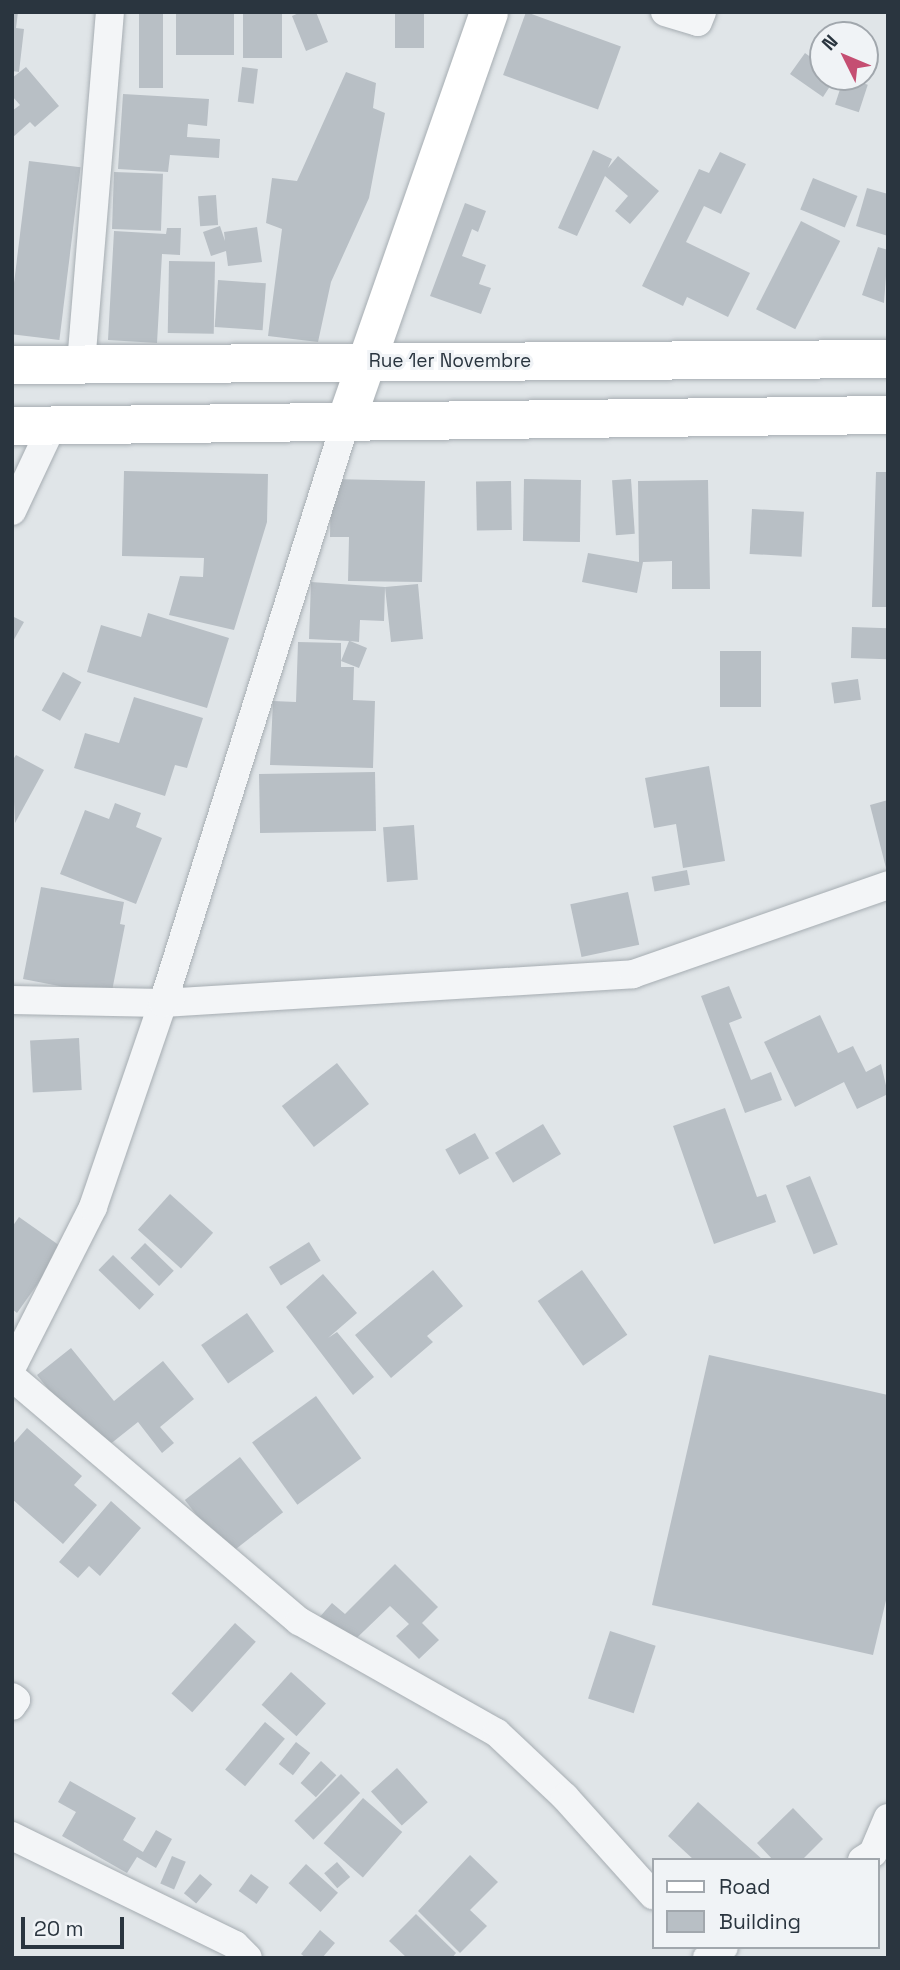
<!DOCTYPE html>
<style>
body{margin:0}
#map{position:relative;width:900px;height:1970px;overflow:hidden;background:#e0e5e8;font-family:"Space Grotesk",sans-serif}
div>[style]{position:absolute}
.building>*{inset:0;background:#b8bfc5;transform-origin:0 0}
.roads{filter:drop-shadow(0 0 2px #a6adb2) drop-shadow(0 0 2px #a6adb2)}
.street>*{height:28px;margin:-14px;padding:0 14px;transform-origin:14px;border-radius:14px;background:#f3f5f7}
.secondary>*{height:38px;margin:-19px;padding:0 19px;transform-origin:19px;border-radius:19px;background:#fff}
.primary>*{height:38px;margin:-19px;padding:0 19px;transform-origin:19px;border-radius:19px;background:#fff}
span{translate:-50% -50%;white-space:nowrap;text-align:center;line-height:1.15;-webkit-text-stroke:6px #f0f3f6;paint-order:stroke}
.street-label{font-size:19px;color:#2a353f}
.frame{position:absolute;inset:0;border:14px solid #2a353f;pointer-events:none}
.legend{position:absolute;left:652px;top:1858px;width:228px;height:91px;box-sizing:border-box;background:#f0f3f6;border:2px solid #a1a7ad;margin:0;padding:9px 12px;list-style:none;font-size:21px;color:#2a353f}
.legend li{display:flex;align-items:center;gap:14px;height:35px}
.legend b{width:35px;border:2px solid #a1a7ad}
.north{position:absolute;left:809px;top:21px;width:70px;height:70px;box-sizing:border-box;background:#f0f3f6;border:2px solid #a1a7ad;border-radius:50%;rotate:313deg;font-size:19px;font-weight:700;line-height:28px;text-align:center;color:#2a353f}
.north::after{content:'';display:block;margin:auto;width:24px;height:32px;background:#c54e72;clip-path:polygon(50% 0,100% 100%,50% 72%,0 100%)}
.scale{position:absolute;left:21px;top:1917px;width:103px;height:32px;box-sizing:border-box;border:4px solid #2a353f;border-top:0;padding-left:9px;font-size:21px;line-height:24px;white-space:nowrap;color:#2a353f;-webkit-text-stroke:5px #f0f3f6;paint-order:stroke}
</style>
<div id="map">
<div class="building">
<i style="clip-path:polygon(12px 12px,18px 12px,16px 28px,24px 29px,19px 72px,12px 71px)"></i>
<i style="left:139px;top:12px;width:24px;height:76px"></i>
<i style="left:176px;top:12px;width:58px;height:43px"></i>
<i style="left:243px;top:12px;width:39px;height:46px"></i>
<i style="clip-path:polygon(301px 12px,316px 12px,328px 42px,306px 51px,292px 16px)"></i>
<i style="left:395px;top:12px;width:29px;height:36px"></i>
<i style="left:526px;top:12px;width:101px;height:67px;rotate:20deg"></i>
<i style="clip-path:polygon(805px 53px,823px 66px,823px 77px,836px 77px,823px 97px,790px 74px)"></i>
<i style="clip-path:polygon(26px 67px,59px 106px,35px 127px,30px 122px,12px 138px,12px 111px,20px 105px,12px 96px,12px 78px)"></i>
<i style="left:242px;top:67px;width:16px;height:35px;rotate:7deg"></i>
<i style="clip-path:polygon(346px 72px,376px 83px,373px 108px,385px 113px,369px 198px,331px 282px,318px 342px,268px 336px,282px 229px,266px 223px,272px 178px,297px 181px)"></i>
<i style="left:844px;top:77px;width:25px;height:29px;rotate:18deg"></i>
<i style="clip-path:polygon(123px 94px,209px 99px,207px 126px,188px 124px,187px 137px,220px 139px,219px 158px,170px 155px,168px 172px,118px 169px)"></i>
<i style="clip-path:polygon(593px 150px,612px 159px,608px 168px,618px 156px,659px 191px,630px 224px,615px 211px,628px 196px,605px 176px,577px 236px,558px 228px)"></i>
<i style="clip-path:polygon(720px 152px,746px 164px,721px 214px,704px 206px,686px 242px,750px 273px,728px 317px,687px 297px,683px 306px,642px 286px,699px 169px,709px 173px)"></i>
<i style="left:29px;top:161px;width:52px;height:174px;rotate:7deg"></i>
<i style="left:114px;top:172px;width:49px;height:57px;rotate:2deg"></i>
<i style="left:813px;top:178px;width:48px;height:34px;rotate:22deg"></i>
<i style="clip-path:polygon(867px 188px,888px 194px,888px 236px,856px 226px)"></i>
<i style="left:216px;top:195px;width:30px;height:18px;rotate:86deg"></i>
<i style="clip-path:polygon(465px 203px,486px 211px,478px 232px,472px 229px,462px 256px,486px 265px,479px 284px,491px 288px,481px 314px,430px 296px)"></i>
<i style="left:801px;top:221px;width:44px;height:99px;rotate:27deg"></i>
<i style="clip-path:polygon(220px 226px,225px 241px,224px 232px,257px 227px,262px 262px,228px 266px,226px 251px,211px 256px,203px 232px)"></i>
<i style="clip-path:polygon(167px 228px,181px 228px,180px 255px,162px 254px,157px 343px,108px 340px,114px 231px,166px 234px)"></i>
<i style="clip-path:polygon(878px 247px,888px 250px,884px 303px,862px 295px)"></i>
<i style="left:169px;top:261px;width:46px;height:72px;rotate:1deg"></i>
<i style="left:218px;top:280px;width:48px;height:47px;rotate:4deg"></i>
<i style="clip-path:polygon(124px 471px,268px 474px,267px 522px,234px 630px,169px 615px,180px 576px,203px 577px,204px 558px,122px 556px)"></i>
<i style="clip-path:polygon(876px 472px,888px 472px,888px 607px,872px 607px)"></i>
<i style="clip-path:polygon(331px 479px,425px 481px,422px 582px,348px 581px,349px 537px,330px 537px)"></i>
<i style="left:524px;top:479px;width:57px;height:62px;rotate:1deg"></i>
<i style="left:631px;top:479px;width:55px;height:19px;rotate:86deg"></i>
<i style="clip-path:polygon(708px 480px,710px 589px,672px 589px,672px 561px,643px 562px,637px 593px,582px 582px,588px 553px,639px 562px,638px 481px)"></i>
<i style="left:511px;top:481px;width:49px;height:35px;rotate:89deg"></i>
<i style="left:752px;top:509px;width:52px;height:45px;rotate:3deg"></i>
<i style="clip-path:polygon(311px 582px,385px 587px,418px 584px,423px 639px,391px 642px,385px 587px,384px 621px,360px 620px,359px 642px,350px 641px,367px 648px,359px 668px,341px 661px,349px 641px,309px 639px)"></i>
<i style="clip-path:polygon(148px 613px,229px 638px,207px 708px,87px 672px,101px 625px,141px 637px)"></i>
<i style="clip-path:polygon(12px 616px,24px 622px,12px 643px)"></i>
<i style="left:852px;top:627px;width:36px;height:31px;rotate:2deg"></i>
<i style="clip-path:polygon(298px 642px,341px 643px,341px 667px,354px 667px,353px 700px,375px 701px,373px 768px,270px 765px,273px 701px,296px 702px)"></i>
<i style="left:720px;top:651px;width:41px;height:56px"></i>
<i style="left:63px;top:672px;width:21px;height:44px;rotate:29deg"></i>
<i style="left:858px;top:679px;width:21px;height:27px;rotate:82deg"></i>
<i style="clip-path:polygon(134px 697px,203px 718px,187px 768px,175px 765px,165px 796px,74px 768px,85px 733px,119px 743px)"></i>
<i style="clip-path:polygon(16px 755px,44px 770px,15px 823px,12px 761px)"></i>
<i style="clip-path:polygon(709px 766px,725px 861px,683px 868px,676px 824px,654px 828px,645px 778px)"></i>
<i style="left:375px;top:772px;width:59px;height:116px;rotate:89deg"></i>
<i style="clip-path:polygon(888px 800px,888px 872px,887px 872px,870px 805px)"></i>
<i style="clip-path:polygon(115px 803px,141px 813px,136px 827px,162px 838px,136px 904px,60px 874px,85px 810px,109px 819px)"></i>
<i style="left:414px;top:825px;width:55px;height:31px;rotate:86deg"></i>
<i style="left:687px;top:870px;width:15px;height:36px;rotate:79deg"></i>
<i style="clip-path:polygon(41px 887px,124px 902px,120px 924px,125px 925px,111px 996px,23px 979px)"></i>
<i style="left:628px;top:892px;width:54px;height:59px;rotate:78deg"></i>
<i style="clip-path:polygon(729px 986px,742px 1018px,729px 1023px,751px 1080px,771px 1072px,782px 1100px,745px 1113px,701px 996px)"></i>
<i style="clip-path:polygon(820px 1015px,838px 1053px,853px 1046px,866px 1072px,881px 1064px,888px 1094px,857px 1109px,844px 1082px,795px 1107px,764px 1042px)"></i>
<i style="left:79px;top:1038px;width:52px;height:49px;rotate:87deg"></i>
<i style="left:337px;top:1063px;width:52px;height:70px;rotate:52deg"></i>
<i style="clip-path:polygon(725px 1108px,757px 1197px,766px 1194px,776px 1222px,714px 1244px,673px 1126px)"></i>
<i style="left:543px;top:1124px;width:35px;height:56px;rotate:59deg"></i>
<i style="left:475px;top:1133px;width:29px;height:34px;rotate:61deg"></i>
<i style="left:810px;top:1176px;width:74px;height:26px;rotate:68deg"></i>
<i style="left:170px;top:1194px;width:58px;height:48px;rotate:42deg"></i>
<i style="clip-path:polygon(19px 1217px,63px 1248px,17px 1313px,12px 1309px,12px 1227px)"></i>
<i style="left:309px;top:1242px;width:22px;height:47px;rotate:58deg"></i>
<i style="left:145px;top:1243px;width:40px;height:21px;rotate:44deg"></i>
<i style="left:113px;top:1255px;width:57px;height:21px;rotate:44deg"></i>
<i style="clip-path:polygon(433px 1270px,463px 1306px,427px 1336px,433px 1342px,391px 1378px,355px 1335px)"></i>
<i style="left:582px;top:1270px;width:79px;height:54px;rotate:55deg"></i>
<i style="clip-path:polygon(323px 1274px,357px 1313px,328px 1338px,337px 1332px,374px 1377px,353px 1395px,286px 1307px)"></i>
<i style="left:247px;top:1313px;width:47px;height:56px;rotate:55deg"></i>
<i style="clip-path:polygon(71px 1348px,114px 1401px,163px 1361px,194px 1399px,160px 1427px,174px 1443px,162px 1453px,138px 1422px,99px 1453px,37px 1375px)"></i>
<i style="clip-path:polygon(709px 1355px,888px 1395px,888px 1592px,873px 1655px,652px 1605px)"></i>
<i style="left:316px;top:1396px;width:77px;height:79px;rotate:54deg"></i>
<i style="clip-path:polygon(27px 1428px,82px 1476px,74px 1485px,97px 1505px,63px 1544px,12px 1499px,12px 1445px)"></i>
<i style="left:240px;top:1457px;width:70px;height:70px;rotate:52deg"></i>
<i style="clip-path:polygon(111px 1501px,141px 1528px,100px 1576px,89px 1566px,78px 1578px,59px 1562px)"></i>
<i style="clip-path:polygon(395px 1564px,438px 1607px,422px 1623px,439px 1640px,419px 1659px,396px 1636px,409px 1624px,390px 1606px,340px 1654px,310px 1628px,332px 1603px,345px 1614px)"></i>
<i style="left:235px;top:1623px;width:28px;height:95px;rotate:42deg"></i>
<i style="left:610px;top:1631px;width:48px;height:71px;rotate:18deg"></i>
<i style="left:291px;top:1672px;width:47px;height:44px;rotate:42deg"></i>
<i style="left:265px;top:1722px;width:26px;height:62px;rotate:40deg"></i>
<i style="left:296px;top:1742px;width:18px;height:28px;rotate:38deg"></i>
<i style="left:321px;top:1761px;width:21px;height:30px;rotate:43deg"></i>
<i style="left:397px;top:1768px;width:46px;height:35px;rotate:48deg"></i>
<i style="left:341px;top:1774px;width:27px;height:66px;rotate:45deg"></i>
<i style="clip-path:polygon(70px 1781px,136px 1818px,123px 1840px,143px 1852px,156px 1830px,172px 1839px,156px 1868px,137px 1857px,127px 1873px,62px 1836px,76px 1812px,58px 1802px)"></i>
<i style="left:363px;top:1798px;width:52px;height:60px;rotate:41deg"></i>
<i style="clip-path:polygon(698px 1802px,763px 1860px,694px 1860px,668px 1836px)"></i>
<i style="clip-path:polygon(793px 1808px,823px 1839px,802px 1860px,773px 1860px,757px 1843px)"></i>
<i style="clip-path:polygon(470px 1855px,498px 1882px,470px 1910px,487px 1926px,460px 1953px,418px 1911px)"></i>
<i style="left:172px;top:1856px;width:15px;height:30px;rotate:23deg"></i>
<i style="left:337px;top:1862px;width:20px;height:17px;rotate:49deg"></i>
<i style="left:306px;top:1864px;width:43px;height:26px;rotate:42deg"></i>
<i style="left:200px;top:1874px;width:16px;height:25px;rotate:40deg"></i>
<i style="left:251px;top:1874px;width:22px;height:21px;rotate:36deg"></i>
<i style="clip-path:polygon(416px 1914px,456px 1953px,452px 1958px,407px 1958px,389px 1941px)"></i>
<i style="clip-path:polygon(320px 1930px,335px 1943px,322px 1958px,306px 1958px,301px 1954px)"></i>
</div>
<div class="roads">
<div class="street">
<i style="left:665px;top:12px;width:34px;rotate:17deg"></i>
<i style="left:698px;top:22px;width:11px;rotate:-68deg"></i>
<i style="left:81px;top:364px;width:353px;rotate:-85.3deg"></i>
<i style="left:12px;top:511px;width:94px;rotate:-64.8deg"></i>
<i style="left:12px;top:1000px;width:151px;rotate:1.1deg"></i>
<i style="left:163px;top:1003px;width:471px;rotate:-3.5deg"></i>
<i style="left:633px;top:974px;width:270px;rotate:-19.2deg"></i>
<i style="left:12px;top:1367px;width:179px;rotate:-63.1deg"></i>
<i style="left:93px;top:1207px;width:216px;rotate:-71.1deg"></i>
<i style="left:163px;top:1003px;width:610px;rotate:-72.55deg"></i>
<i style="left:12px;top:1377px;width:377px;rotate:40.4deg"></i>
<i style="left:299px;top:1621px;width:227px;rotate:29.5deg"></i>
<i style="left:497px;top:1733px;width:93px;rotate:43.3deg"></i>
<i style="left:565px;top:1797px;width:132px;rotate:48.1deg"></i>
<i style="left:12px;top:1697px;width:5px;rotate:37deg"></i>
<i style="left:16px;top:1700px;width:7px;rotate:124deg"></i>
<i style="left:12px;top:1836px;width:248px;rotate:26deg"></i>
<i style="left:235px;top:1945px;width:18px;rotate:45deg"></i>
<i style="left:862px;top:1860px;width:13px;rotate:-32deg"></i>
<i style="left:873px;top:1853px;width:38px;rotate:-67deg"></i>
<i style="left:707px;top:1958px;width:20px;rotate:-33deg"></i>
</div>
<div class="secondary">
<i style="left:346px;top:421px;width:433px;rotate:-70.7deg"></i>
</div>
<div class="primary">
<i style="left:12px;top:365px;width:876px;rotate:-0.39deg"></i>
<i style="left:12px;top:426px;width:876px;rotate:-0.72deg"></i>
</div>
</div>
<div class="street-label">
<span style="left:450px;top:361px">Rue 1er Novembre</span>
</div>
<div class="frame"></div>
<ul class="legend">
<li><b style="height:9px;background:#fff"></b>Road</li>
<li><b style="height:19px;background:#b8bfc5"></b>Building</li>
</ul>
<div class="north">N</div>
<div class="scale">20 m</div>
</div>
